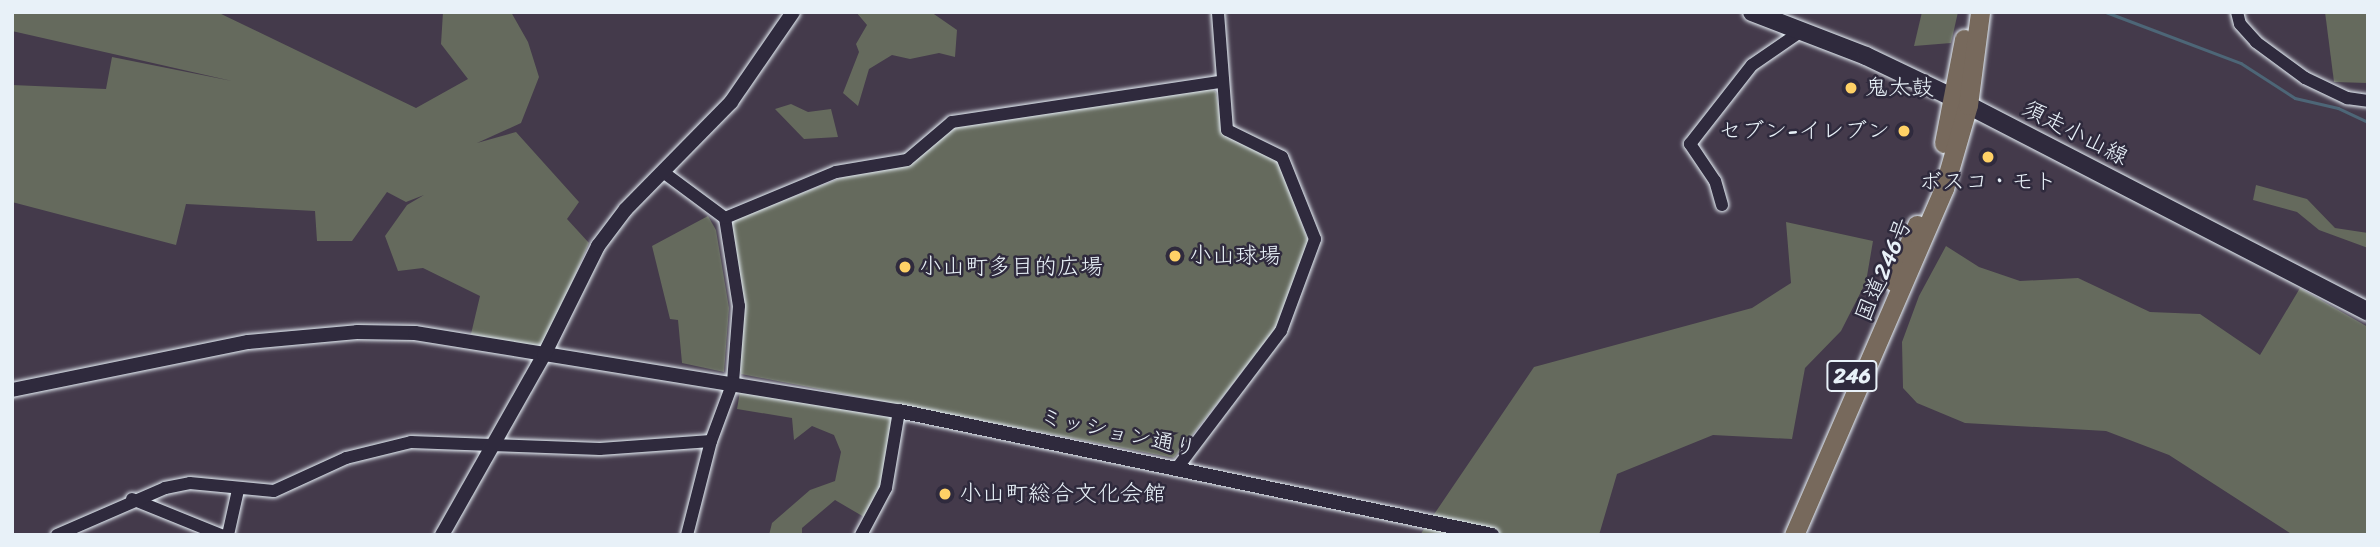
<!DOCTYPE html>
<meta charset="utf-8">
<style>
body{margin:0}
#map{position:relative;width:2380px;height:547px;overflow:hidden;background:#443a4b;font-family:Sriracha,"Klee One",sans-serif}
div>[style]{position:absolute}
.green>*{inset:0;background:#656a5d}
.stream>*{height:2.5px;margin:-1.25px;padding:0 1.25px;transform-origin:1.25px;border-radius:1.25px;background:#4d6677}
.roads{filter:drop-shadow(0 0 2px #e8f1f8) drop-shadow(0 0 2px #e8f1f8)}
.minor>*{height:12px;margin:-6px;padding:0 6px;transform-origin:6px;border-radius:6px;background:#2f2a3d}
.tertiary>*{height:14px;margin:-7px;padding:0 7px;transform-origin:7px;border-radius:7px;background:#2f2a3d}
.secondary>*{height:18px;margin:-9px;padding:0 9px;transform-origin:9px;border-radius:9px;background:#2f2a3d}
.trunk>*{height:19px;margin:-9.5px;padding:0 9.5px;transform-origin:9.5px;border-radius:9.5px;background:#77695c}
.dots>*{width:19px;height:19px;translate:-50% -50%;box-sizing:border-box;border:4px solid #2f2a3d;border-radius:50%}
span{translate:-50% -50%;white-space:nowrap;text-align:center;line-height:1.15;-webkit-text-stroke:5px #2f2a3d;paint-order:stroke}
.shield-label span{padding:2px 5px;background:#2f2a3d;border:2px solid;border-radius:5px;-webkit-text-stroke-width:0}
.shield-label{font-size:21px;color:#e8f1f8;font-weight:700}
.poi-label{font-size:23px;color:#e8f1f8}
.left{translate:0 -50%;text-align:left}
.right{translate:-100% -50%;text-align:right}
.street-label{font-size:23px;color:#e8f1f8}
.frame{position:absolute;inset:0;border:14px solid #e8f1f8;pointer-events:none}
</style>
<div id="map">
<div class="green">
<i style="clip-path:polygon(12px 12px,217px 12px,416px 108px,468px 79px,441px 44px,443px 12px,511px 12px,528px 42px,539px 77px,521px 123px,477px 143px,516px 132px,579px 202px,567px 219px,589px 243px,541px 355px,471px 334px,480px 296px,423px 268px,398px 271px,385px 236px,407px 205px,424px 195px,406px 202px,387px 192px,352px 241px,317px 241px,315px 211px,186px 204px,176px 245px,12px 202px,12px 85px,106px 89px,112px 57px,232px 81px,12px 31px)"></i>
<i style="clip-path:polygon(856px 12px,931px 12px,957px 30px,955px 57px,939px 53px,910px 59px,892px 55px,869px 69px,858px 106px,843px 93px,859px 52px,856px 44px,867px 25px)"></i>
<i style="clip-path:polygon(1922px 12px,1958px 12px,1951px 43px,1914px 46px)"></i>
<i style="clip-path:polygon(2325px 12px,2368px 12px,2368px 83px,2334px 82px)"></i>
<i style="clip-path:polygon(1210px 88px,1216px 92px,1223px 133px,1279px 161px,1308px 241px,1276px 329px,1174px 458px,741px 374px,731px 226px,735px 219px,846px 176px,910px 165px,952px 128px)"></i>
<i style="clip-path:polygon(791px 104px,808px 112px,831px 109px,838px 137px,804px 139px,775px 109px)"></i>
<i style="clip-path:polygon(2256px 185px,2307px 199px,2335px 228px,2368px 233px,2368px 248px,2319px 230px,2297px 212px,2253px 200px)"></i>
<i style="clip-path:polygon(708px 216px,716px 230px,729px 308px,724px 372px,682px 363px,678px 320px,670px 319px,652px 246px)"></i>
<i style="clip-path:polygon(1786px 222px,1873px 241px,1866px 282px,1841px 331px,1805px 368px,1792px 439px,1713px 435px,1617px 474px,1599px 535px,1420px 535px,1534px 367px,1752px 308px,1791px 283px)"></i>
<i style="clip-path:polygon(1946px 246px,1979px 267px,2020px 281px,2078px 278px,2150px 312px,2200px 314px,2260px 355px,2300px 288px,2368px 327px,2368px 535px,2293px 535px,2169px 455px,2106px 431px,1965px 423px,1917px 403px,1903px 388px,1902px 342px,1919px 296px)"></i>
<i style="clip-path:polygon(741px 386px,898px 415px,894px 474px,864px 517px,835px 500px,802px 528px,802px 535px,769px 535px,772px 523px,810px 490px,835px 481px,841px 452px,834px 435px,812px 426px,794px 440px,792px 418px,737px 409px)"></i>
</div>
<div class="stream">
<i style="left:2106px;top:12px;width:144px;rotate:20.7deg"></i>
<i style="left:2241px;top:63px;width:64px;rotate:32.9deg"></i>
<i style="left:2295px;top:98px;width:44px;rotate:13.1deg"></i>
<i style="left:2338px;top:108px;width:33px;rotate:25deg"></i>
</div>
<div class="roads">
<div class="minor">
<i style="left:2237px;top:12px;width:12px;rotate:76deg"></i>
<i style="left:2240px;top:24px;width:24px;rotate:48deg"></i>
<i style="left:2256px;top:42px;width:61px;rotate:36.3deg"></i>
<i style="left:2305px;top:78px;width:47px;rotate:25.5deg"></i>
<i style="left:2347px;top:98px;width:21px;rotate:8deg"></i>
<i style="left:663px;top:172px;width:77px;rotate:36.6deg"></i>
<i style="left:725px;top:218px;width:89px;rotate:81deg"></i>
<i style="left:739px;top:306px;width:76px;rotate:94.5deg"></i>
<i style="left:733px;top:382px;width:63px;rotate:110.4deg"></i>
<i style="left:711px;top:441px;width:97px;rotate:104.3deg"></i>
<i style="left:1722px;top:205px;width:25px;rotate:-106deg"></i>
<i style="left:1715px;top:181px;width:45px;rotate:-124deg"></i>
<i style="left:1690px;top:144px;width:100px;rotate:-51.9deg"></i>
<i style="left:1752px;top:65px;width:62px;rotate:-34.5deg"></i>
<i style="left:725px;top:218px;width:120px;rotate:-22.5deg"></i>
<i style="left:836px;top:172px;width:72px;rotate:-9.6deg"></i>
<i style="left:907px;top:160px;width:59px;rotate:-40.2deg"></i>
<i style="left:952px;top:122px;width:271px;rotate:-8.5deg"></i>
<i style="left:1177px;top:468px;width:172px;rotate:-52.8deg"></i>
<i style="left:1281px;top:331px;width:98px;rotate:-69.7deg"></i>
<i style="left:1315px;top:239px;width:88px;rotate:-111.9deg"></i>
<i style="left:1282px;top:157px;width:61px;rotate:-153.9deg"></i>
<i style="left:1227px;top:130px;width:118px;rotate:-94.4deg"></i>
<i style="left:132px;top:499px;width:96px;rotate:22deg"></i>
<i style="left:57px;top:535px;width:118px;rotate:-23.5deg"></i>
<i style="left:165px;top:488px;width:25px;rotate:-11deg"></i>
<i style="left:190px;top:483px;width:84px;rotate:5.4deg"></i>
<i style="left:274px;top:491px;width:79px;rotate:-24.6deg"></i>
<i style="left:346px;top:458px;width:67px;rotate:-13.8deg"></i>
<i style="left:411px;top:442px;width:189px;rotate:2.1deg"></i>
<i style="left:600px;top:449px;width:111px;rotate:-4.1deg"></i>
<i style="left:228px;top:535px;width:46px;rotate:-77.5deg"></i>
<i style="left:861px;top:535px;width:53px;rotate:-62deg"></i>
<i style="left:886px;top:488px;width:78px;rotate:-80.4deg"></i>
</div>
<div class="tertiary">
<i style="left:12px;top:390px;width:241px;rotate:-11.5deg"></i>
<i style="left:248px;top:342px;width:109px;rotate:-5.2deg"></i>
<i style="left:357px;top:332px;width:58px;rotate:1deg"></i>
<i style="left:415px;top:333px;width:490px;rotate:9.2deg"></i>
<i style="left:899px;top:411px;width:606px;rotate:11.81deg"></i>
<i style="left:442px;top:535px;width:207px;rotate:-60.5deg"></i>
<i style="left:544px;top:355px;width:122px;rotate:-63.6deg"></i>
<i style="left:598px;top:246px;width:46px;rotate:-52.9deg"></i>
<i style="left:626px;top:209px;width:150px;rotate:-45.5deg"></i>
<i style="left:731px;top:102px;width:109px;rotate:-55.4deg"></i>
</div>
<div class="secondary">
<i style="left:1752px;top:12px;width:122px;rotate:21.1deg"></i>
<i style="left:1866px;top:56px;width:98px;rotate:25.5deg"></i>
<i style="left:1954px;top:98px;width:466px;rotate:27.3deg"></i>
</div>
<div class="trunk">
<i style="left:1944px;top:143px;width:106px;rotate:-79.1deg"></i>
<i style="left:1893px;top:281px;width:61px;rotate:-66.8deg"></i>
<i style="left:1794px;top:535px;width:378px;rotate:-66.6deg"></i>
<i style="left:1944px;top:188px;width:86px;rotate:-73.9deg"></i>
<i style="left:1968px;top:105px;width:94px;rotate:-82.6deg"></i>
</div>
</div>
<div class="dots">
<i style="left:1851px;top:88px;background:#ffd166"></i>
<i style="left:1904px;top:131px;background:#ffd166"></i>
<i style="left:1988px;top:157px;background:#ffd166"></i>
<i style="left:1175px;top:256px;background:#ffd166"></i>
<i style="left:905px;top:267px;background:#ffd166"></i>
<i style="left:945px;top:494px;background:#ffd166"></i>
</div>
<div class="shield-label">
<span style="left:1852px;top:376px">246</span>
</div>
<div class="poi-label">
<span class="left" style="left:1865px;top:88px">鬼太鼓</span>
<span class="right" style="left:1890px;top:131px">セブン-イレブン</span>
<span style="left:1988px;top:182px">ボスコ・モト</span>
<span class="left" style="left:1189px;top:256px">小山球場</span>
<span class="left" style="left:919px;top:267px">小山町多目的広場</span>
<span class="left" style="left:959px;top:494px">小山町総合文化会館</span>
</div>
<div class="street-label">
<span style="left:2075px;top:133px;rotate:27deg">須走小山線</span>
<span style="left:1884px;top:270px;rotate:-67deg">国道246号</span>
<span style="left:1118px;top:433px;rotate:12deg">ミッション通り</span>
</div>
<div class="frame"></div>
</div>
